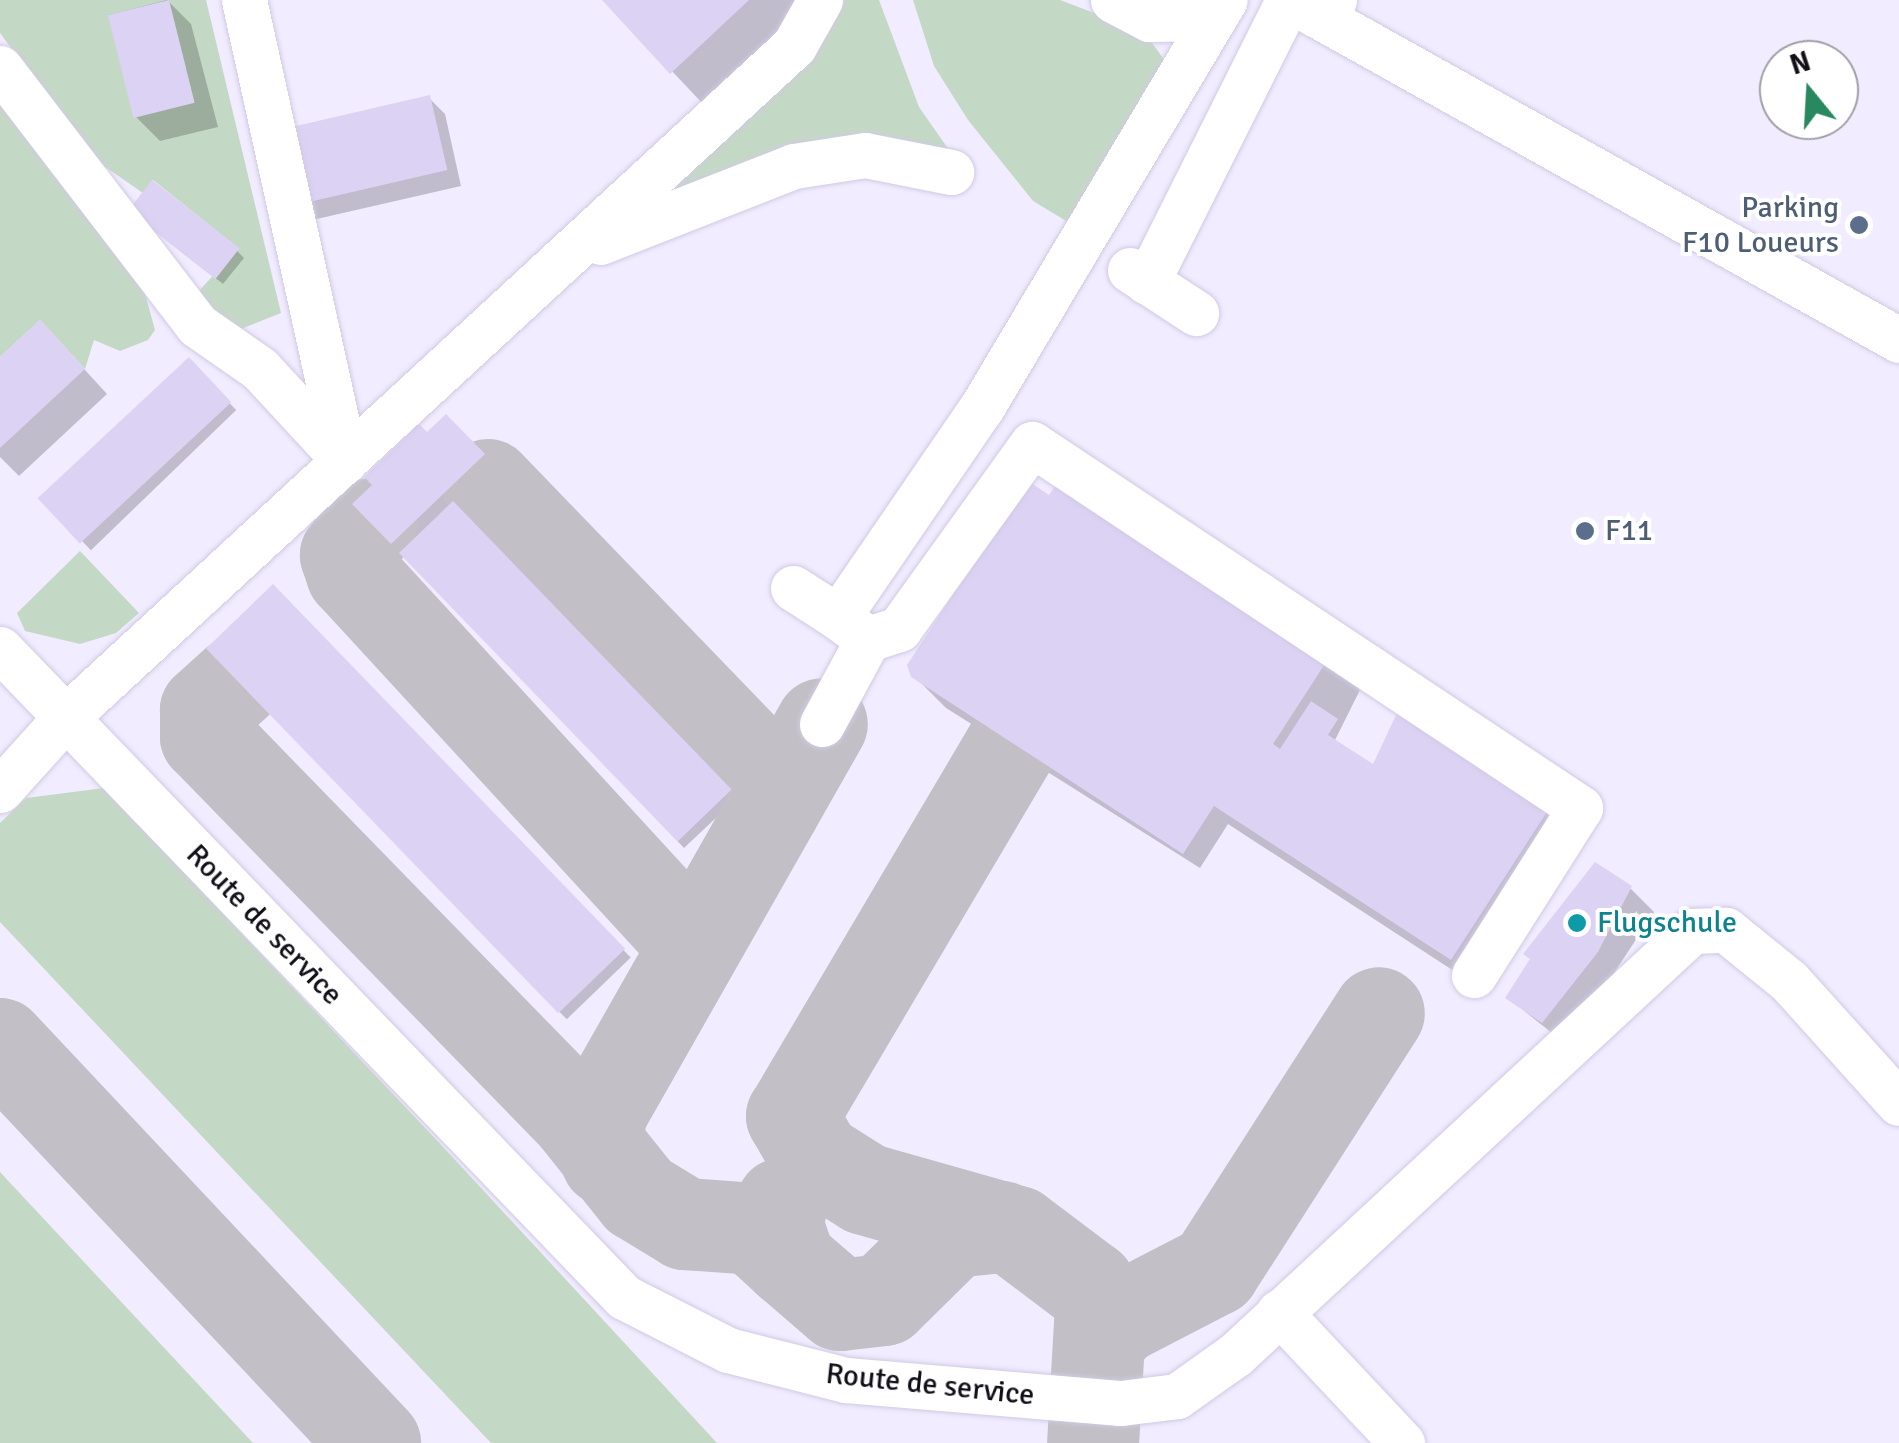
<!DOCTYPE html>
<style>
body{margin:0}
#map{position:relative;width:1899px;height:1443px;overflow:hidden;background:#f8f7fc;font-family:Signika,sans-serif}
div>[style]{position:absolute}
.built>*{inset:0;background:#f1ecff}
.green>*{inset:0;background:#c4d9c5}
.shadow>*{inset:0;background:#0003;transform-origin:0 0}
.taxiway>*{height:92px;margin:-46px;padding:0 46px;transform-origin:46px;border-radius:46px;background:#c2c0c6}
.building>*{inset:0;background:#dcd2f4;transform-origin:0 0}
.roads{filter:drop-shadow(0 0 2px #d1cae3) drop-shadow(0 0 2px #d1cae3)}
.minor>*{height:45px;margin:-22.5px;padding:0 22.5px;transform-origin:22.5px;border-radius:22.5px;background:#fff}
.dots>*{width:28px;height:28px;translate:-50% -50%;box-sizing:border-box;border:5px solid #fff;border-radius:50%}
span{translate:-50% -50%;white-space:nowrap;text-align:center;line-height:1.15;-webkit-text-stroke:8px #fff;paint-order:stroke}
.service-label{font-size:30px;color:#4e5e75}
.right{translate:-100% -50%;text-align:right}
.left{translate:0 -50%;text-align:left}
.culture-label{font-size:30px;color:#0d838f}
.street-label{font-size:30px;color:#120f18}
.north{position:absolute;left:1759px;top:40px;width:100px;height:100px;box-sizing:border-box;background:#fff;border:2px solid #a09fa3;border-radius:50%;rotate:342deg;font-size:28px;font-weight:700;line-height:40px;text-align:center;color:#120f18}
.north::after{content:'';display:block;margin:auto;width:35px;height:45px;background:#298860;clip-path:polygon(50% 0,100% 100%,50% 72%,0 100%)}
</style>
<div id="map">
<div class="built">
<i style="clip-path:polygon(evenodd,0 0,1899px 0,1899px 1443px,0 1443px,0 0,1779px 60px,1839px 60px,1839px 120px,1779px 120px,1779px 60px)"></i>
</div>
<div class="green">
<i style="clip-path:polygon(0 0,206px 0,281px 313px,231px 333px,199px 291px,238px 248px,153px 180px,143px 193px,91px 157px,0 33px)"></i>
<i style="clip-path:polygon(839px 0,879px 0,919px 107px,956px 160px,672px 197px,668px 190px)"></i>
<i style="clip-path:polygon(913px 0,1060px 0,1144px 32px,1168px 65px,1071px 224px,1033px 201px,968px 120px,934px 66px)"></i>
<i style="clip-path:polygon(0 105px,138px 268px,155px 330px,148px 340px,120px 351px,94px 340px,85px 369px,40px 320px,0 357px)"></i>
<i style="clip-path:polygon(80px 551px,139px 613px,116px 633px,80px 644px,25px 631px,17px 613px)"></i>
<i style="clip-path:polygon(104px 788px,445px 1149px,717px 1443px,491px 1443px,0 922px,0 823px,26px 798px)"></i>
<i style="clip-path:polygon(0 1172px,253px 1443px,0 1443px)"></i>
</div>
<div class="shadow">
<i style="clip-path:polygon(167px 0,191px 24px,218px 127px,160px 141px,136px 117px,110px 15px)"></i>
<i style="clip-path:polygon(605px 0,814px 0,703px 104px)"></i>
<i style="clip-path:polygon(429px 98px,445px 114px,461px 186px,295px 224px,279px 208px)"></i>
<i style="clip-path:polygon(139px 218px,237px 251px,244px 258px,223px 284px)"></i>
<i style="clip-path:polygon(64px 347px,107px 394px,19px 476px,0 457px,0 360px)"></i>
<i style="left:189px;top:361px;width:68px;height:202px;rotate:46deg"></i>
<i style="clip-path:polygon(446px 418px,490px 463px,450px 501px,735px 800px,684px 848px,356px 504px)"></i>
<i style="left:273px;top:587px;width:515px;height:89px;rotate:46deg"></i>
<i style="clip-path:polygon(1329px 658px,1360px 690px,1334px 742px,1374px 768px,1548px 811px,1579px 842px,1483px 990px,1228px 824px,1200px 868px,946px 708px,913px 675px)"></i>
<i style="clip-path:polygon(1630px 888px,1654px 912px,1567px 1045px,1508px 998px)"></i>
</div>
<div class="taxiway">
<i style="left:488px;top:485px;width:403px;rotate:46deg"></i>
<i style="left:768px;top:775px;width:34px;rotate:80deg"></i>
<i style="left:371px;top:524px;width:40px;rotate:129deg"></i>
<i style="left:346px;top:555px;width:19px;rotate:72deg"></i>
<i style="left:352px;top:573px;width:505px;rotate:47.41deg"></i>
<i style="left:237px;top:682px;width:42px;rotate:137.9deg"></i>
<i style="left:206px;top:710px;width:27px;rotate:90deg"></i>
<i style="left:206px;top:737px;width:530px;rotate:45.76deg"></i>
<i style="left:576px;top:1117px;width:101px;rotate:51.4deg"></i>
<i style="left:639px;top:1196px;width:54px;rotate:31.3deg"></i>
<i style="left:685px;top:1224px;width:69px;rotate:4.1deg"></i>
<i style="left:754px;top:1229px;width:49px;rotate:42.5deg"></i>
<i style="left:1013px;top:743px;width:434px;rotate:120.6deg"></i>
<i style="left:792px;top:1116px;width:48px;rotate:60.3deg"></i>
<i style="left:816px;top:1158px;width:58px;rotate:32.3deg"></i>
<i style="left:865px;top:1189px;width:158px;rotate:15.8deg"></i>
<i style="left:1017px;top:1232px;width:91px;rotate:37deg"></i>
<i style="left:1090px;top:1287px;width:22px;rotate:60deg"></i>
<i style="left:1101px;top:1306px;width:137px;rotate:93.3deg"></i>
<i style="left:0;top:1044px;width:548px;rotate:46.78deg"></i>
<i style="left:607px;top:1160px;width:22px;rotate:-114deg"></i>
<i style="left:598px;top:1140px;width:27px;rotate:-84deg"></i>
<i style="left:601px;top:1113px;width:447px;rotate:-60.4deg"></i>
<i style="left:782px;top:1204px;width:21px;rotate:104deg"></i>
<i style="left:777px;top:1224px;width:40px;rotate:71.1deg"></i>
<i style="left:790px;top:1262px;width:66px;rotate:40.7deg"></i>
<i style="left:840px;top:1305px;width:44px;rotate:-6.5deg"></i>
<i style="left:884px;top:1300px;width:97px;rotate:-44.6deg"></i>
<i style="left:953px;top:1232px;width:49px;rotate:-5.8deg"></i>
<i style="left:1100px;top:1339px;width:28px;rotate:-46deg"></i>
<i style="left:1119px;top:1319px;width:107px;rotate:-27.3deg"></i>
<i style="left:1214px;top:1270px;width:305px;rotate:-57.3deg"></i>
</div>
<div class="building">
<i style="left:169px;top:0;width:106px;height:63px;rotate:76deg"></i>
<i style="clip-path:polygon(602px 0,749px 0,670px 74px)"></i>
<i style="left:430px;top:95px;width:77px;height:174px;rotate:77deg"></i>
<i style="left:152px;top:180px;width:111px;height:39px;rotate:38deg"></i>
<i style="clip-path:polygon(40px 320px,85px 369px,0 448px,0 357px)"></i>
<i style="left:189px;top:357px;width:62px;height:207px;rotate:47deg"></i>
<i style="clip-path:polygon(446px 414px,485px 454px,391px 544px,352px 504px,372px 485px,364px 477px,419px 424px,427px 432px)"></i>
<i style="clip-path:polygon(1059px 480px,1330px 656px,1273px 744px,1280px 749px,1311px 701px,1338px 719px,1328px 735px,1373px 764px,1397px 713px,1549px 809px,1451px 960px,1214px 806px,1183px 854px,911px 677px,907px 665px,1018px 496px,1031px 483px,1049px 495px)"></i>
<i style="left:453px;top:501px;width:401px;height:75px;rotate:46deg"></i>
<i style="left:273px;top:584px;width:507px;height:93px;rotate:46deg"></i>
<i style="clip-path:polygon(1595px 862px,1632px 886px,1598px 952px,1542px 1023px,1505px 998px,1530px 959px,1523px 954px)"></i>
</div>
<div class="roads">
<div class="minor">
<i style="left:244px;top:0;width:470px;rotate:77.6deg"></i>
<i style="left:1113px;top:0;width:41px;rotate:27.8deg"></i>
<i style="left:1149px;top:19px;width:65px;rotate:-0.9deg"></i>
<i style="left:1334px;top:0;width:23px;rotate:139deg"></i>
<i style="left:1317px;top:15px;width:667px;rotate:29.18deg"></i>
<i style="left:0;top:68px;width:324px;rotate:52.5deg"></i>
<i style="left:197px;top:325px;width:77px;rotate:34.9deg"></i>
<i style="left:260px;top:369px;width:125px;rotate:47.3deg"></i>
<i style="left:600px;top:242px;width:208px;rotate:-21.4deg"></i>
<i style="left:794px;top:166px;width:72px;rotate:-8.8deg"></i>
<i style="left:865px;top:155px;width:88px;rotate:11.2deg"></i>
<i style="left:1130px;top:270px;width:79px;rotate:33.1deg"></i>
<i style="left:1147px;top:282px;width:315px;rotate:-63.4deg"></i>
<i style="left:1288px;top:0;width:33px;rotate:27deg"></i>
<i style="left:793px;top:588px;width:54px;rotate:32.8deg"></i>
<i style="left:868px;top:639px;width:37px;rotate:-144deg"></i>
<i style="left:838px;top:617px;width:255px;rotate:-55.6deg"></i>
<i style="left:982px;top:407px;width:474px;rotate:-59.2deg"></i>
<i style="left:0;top:649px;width:900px;rotate:46.08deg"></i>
<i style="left:624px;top:1297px;width:117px;rotate:27deg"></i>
<i style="left:728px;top:1350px;width:122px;rotate:14.3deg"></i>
<i style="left:846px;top:1380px;width:276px;rotate:4.8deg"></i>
<i style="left:1121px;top:1403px;width:56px;rotate:-7.1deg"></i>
<i style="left:1177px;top:1396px;width:71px;rotate:-35.3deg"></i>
<i style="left:1235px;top:1355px;width:623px;rotate:-42.85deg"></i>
<i style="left:1692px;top:931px;width:34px;rotate:-2deg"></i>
<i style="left:1726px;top:930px;width:81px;rotate:39deg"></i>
<i style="left:1789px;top:981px;width:164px;rotate:48deg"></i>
<i style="left:822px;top:724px;width:97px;rotate:-61.6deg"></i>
<i style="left:868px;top:639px;width:33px;rotate:-18deg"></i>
<i style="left:899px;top:629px;width:228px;rotate:-54.3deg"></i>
<i style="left:1032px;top:444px;width:658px;rotate:33.59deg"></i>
<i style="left:1580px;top:808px;width:198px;rotate:122.4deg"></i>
<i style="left:0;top:790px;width:98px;rotate:-47.9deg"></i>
<i style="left:66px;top:717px;width:990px;rotate:-42.67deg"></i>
<i style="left:794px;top:46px;width:53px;rotate:-60.5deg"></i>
<i style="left:1279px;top:1312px;width:180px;rotate:46.8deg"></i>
</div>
</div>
<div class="dots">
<i style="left:1859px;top:225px;background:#5c6f8a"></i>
<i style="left:1585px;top:531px;background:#5c6f8a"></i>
<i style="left:1577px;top:923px;background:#0f9aa8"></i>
</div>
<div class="service-label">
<span class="right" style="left:1839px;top:225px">Parking<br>F10 Loueurs</span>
<span class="left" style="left:1605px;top:531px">F11</span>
</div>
<div class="culture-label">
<span class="left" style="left:1597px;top:923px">Flugschule</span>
</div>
<div class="street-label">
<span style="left:264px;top:925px;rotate:46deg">Route de service</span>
<span style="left:930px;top:1385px;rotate:6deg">Route de service</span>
</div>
<div class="north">N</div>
</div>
